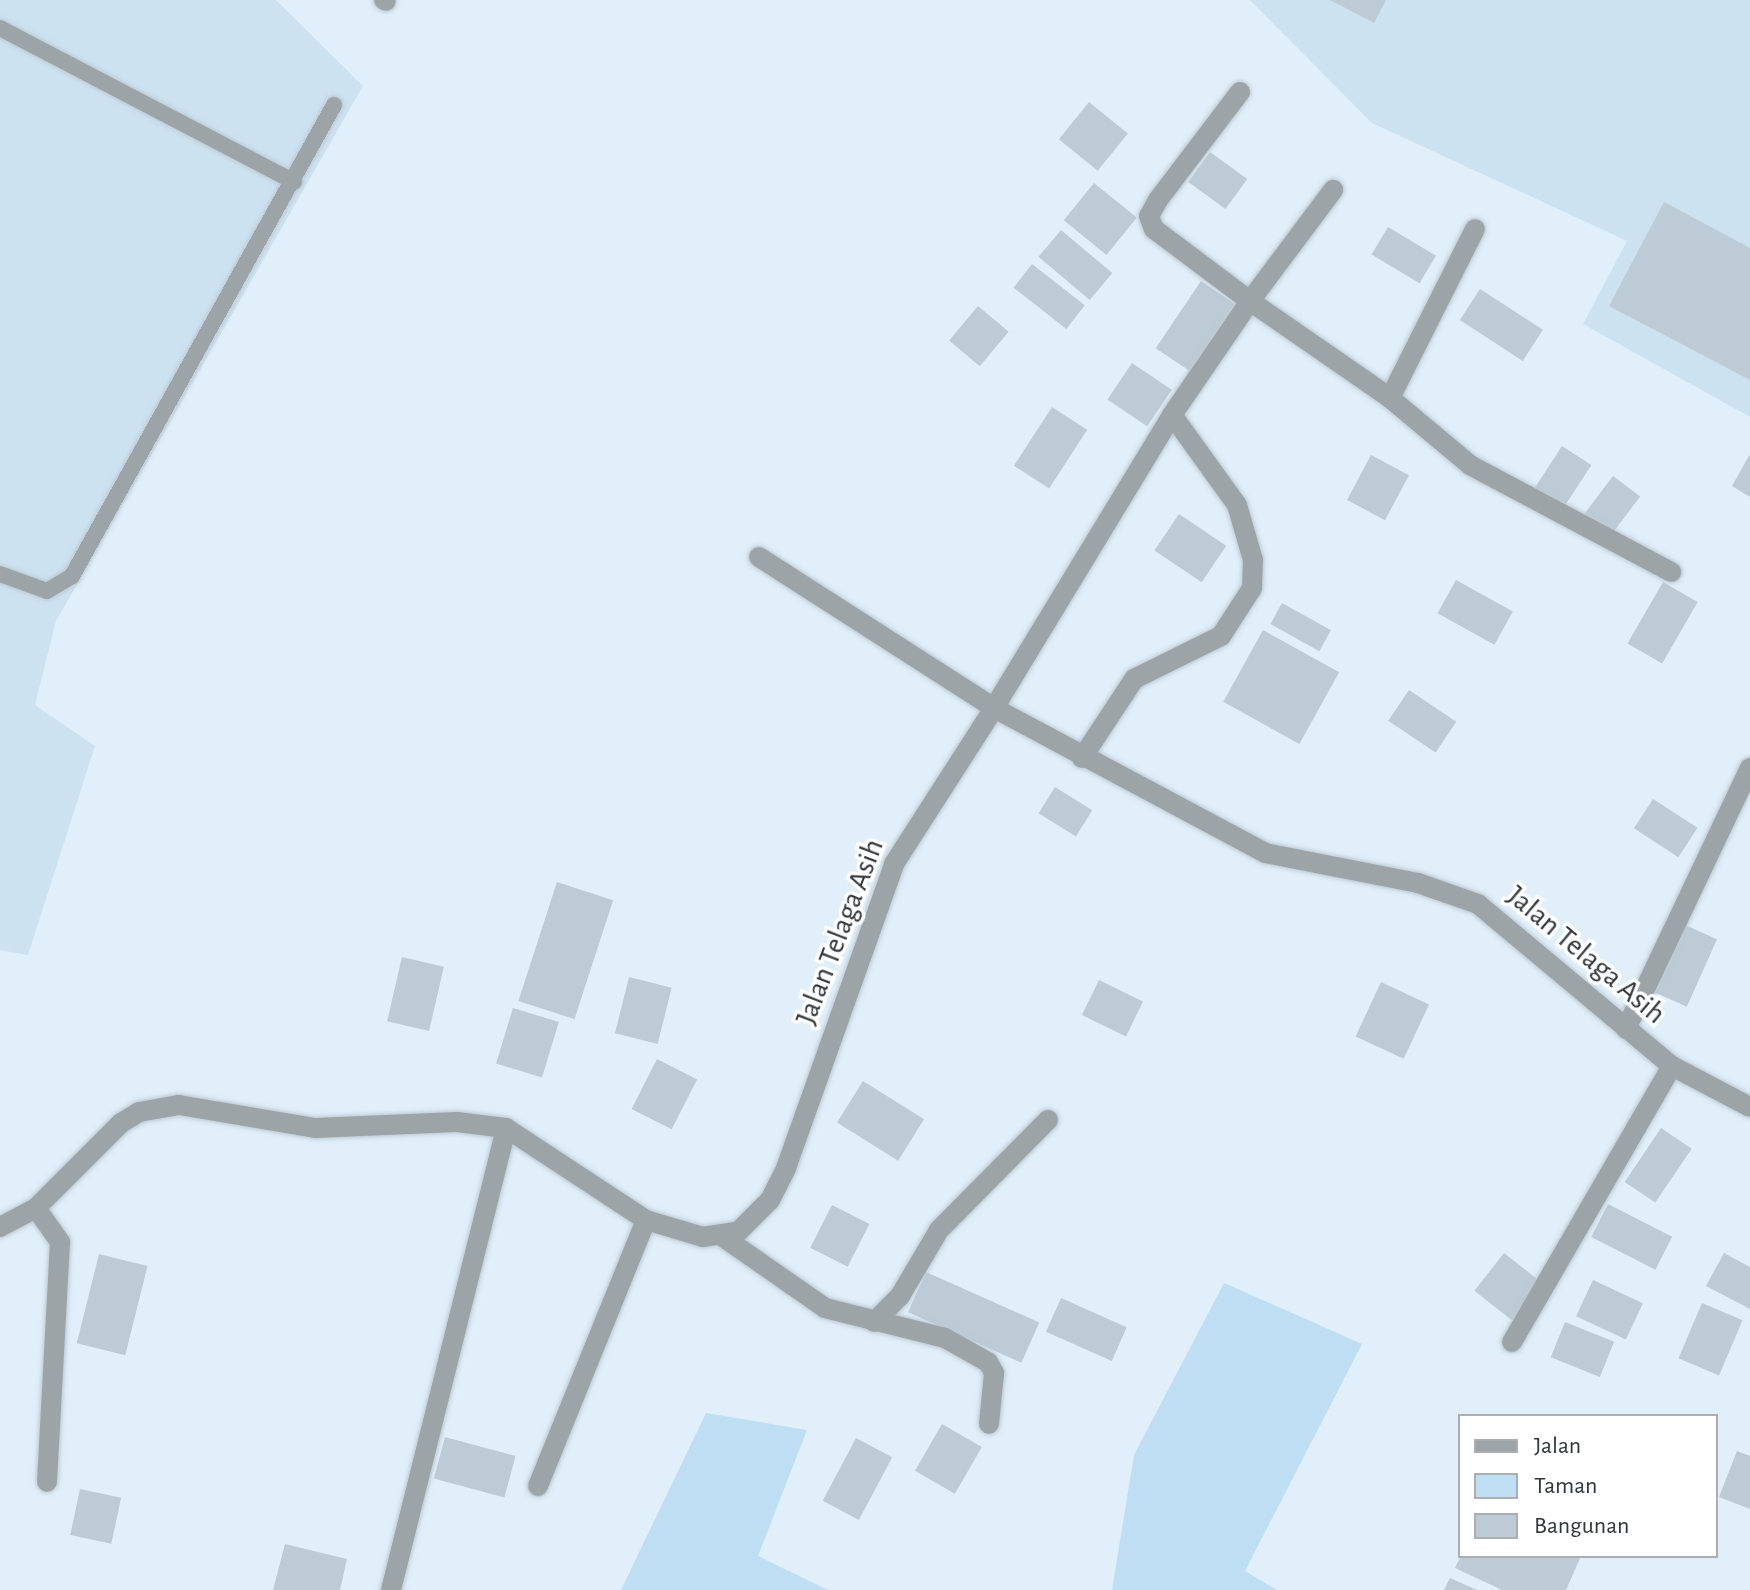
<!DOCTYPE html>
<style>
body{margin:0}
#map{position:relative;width:1750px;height:1590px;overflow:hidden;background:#e0effa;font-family:"Alegreya Sans",sans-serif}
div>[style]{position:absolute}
.built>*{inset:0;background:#cde2f1}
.green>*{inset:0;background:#bedef3}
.building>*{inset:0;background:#bccbd5;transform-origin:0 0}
.roads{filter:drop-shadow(0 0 2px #bdcad4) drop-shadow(0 0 2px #bdcad4)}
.service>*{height:16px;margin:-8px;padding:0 8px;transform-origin:8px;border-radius:8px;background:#9da4a8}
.minor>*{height:20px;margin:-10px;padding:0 10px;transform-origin:10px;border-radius:10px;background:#9da4a8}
.tertiary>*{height:20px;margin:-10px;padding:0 10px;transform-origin:10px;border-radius:10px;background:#9da4a8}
span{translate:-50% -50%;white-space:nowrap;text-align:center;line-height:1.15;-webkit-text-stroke:7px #fff;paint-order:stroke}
.street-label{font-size:30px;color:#30363a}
.legend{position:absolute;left:1458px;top:1414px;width:260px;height:144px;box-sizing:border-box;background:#fff;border:2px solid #acafb0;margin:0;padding:10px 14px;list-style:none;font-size:24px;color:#30363a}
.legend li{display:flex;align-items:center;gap:16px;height:40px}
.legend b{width:40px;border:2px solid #acafb0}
</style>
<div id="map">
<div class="built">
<i style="clip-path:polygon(0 0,276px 0,363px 86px,56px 621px,35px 705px,95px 746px,28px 955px,0 950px)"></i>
<i style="clip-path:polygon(1250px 0,1750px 0,1750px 417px,1583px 324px,1627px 241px,1372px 123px)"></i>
</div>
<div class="green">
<i style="clip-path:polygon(1224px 1283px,1362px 1344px,1245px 1571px,1277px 1590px,1112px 1590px,1134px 1455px)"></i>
<i style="clip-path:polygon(706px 1413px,807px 1430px,758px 1556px,828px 1590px,621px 1590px)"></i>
</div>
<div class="building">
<i style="clip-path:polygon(1330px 0,1386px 0,1374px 23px)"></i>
<i style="left:1089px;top:102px;width:50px;height:48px;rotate:39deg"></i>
<i style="left:1210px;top:152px;width:46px;height:37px;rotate:36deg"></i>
<i style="left:1094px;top:183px;width:55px;height:48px;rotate:39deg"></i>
<i style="clip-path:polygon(1664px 202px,1750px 248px,1750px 380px,1609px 306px)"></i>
<i style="left:1388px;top:227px;width:56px;height:32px;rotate:31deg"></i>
<i style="left:1061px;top:230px;width:67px;height:35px;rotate:40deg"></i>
<i style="left:1032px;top:264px;width:67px;height:30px;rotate:38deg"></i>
<i style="left:1201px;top:281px;width:41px;height:81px;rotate:34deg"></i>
<i style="left:1480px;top:289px;width:75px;height:37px;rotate:33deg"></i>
<i style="left:978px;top:306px;width:40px;height:45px;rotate:40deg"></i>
<i style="left:1132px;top:363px;width:48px;height:44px;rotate:34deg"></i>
<i style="left:1052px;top:407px;width:42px;height:70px;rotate:33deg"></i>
<i style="left:1562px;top:446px;width:35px;height:51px;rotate:33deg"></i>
<i style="clip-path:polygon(1750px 454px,1750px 497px,1732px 486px)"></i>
<i style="left:1371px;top:455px;width:43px;height:51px;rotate:28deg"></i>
<i style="left:1613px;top:476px;width:34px;height:48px;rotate:37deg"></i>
<i style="left:1179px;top:514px;width:57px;height:44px;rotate:34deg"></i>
<i style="left:1456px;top:580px;width:65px;height:38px;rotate:29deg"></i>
<i style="left:1663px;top:582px;width:40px;height:71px;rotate:30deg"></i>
<i style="left:1282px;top:603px;width:56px;height:24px;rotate:29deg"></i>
<i style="left:1263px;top:630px;width:87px;height:82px;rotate:29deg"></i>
<i style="left:1409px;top:690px;width:57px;height:37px;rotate:34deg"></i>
<i style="left:1055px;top:787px;width:44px;height:31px;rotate:32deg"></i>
<i style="left:1653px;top:799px;width:53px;height:35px;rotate:33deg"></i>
<i style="left:557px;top:882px;width:59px;height:125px;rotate:18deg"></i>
<i style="left:1685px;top:925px;width:35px;height:74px;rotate:24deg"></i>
<i style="left:402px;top:957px;width:43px;height:66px;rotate:13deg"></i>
<i style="left:629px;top:977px;width:44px;height:58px;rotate:14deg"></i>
<i style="left:1099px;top:980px;width:49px;height:39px;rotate:26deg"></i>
<i style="left:1381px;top:982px;width:53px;height:60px;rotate:25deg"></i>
<i style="left:513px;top:1008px;width:48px;height:58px;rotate:17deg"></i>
<i style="left:657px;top:1059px;width:45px;height:56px;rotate:27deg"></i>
<i style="left:863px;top:1081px;width:72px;height:49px;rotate:32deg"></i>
<i style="left:1661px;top:1128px;width:37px;height:65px;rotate:34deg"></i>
<i style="left:1608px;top:1204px;width:72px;height:37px;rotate:27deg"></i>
<i style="left:832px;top:1205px;width:42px;height:48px;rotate:27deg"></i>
<i style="left:1504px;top:1253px;width:48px;height:48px;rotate:38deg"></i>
<i style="clip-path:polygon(1724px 1253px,1750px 1267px,1750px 1309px,1706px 1286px)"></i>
<i style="left:99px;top:1254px;width:50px;height:92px;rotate:14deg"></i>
<i style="left:926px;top:1272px;width:124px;height:44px;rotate:24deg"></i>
<i style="left:1593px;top:1280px;width:55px;height:40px;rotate:25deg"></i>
<i style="left:1061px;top:1298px;width:72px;height:37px;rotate:24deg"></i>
<i style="left:1702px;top:1303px;width:44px;height:60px;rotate:23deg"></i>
<i style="left:1565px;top:1322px;width:53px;height:38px;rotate:22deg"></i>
<i style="left:942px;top:1424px;width:46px;height:54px;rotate:30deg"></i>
<i style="left:445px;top:1437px;width:73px;height:43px;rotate:15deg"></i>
<i style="left:856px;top:1438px;width:41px;height:71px;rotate:28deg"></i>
<i style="clip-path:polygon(1737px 1451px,1750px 1456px,1750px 1509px,1719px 1497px)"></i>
<i style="left:80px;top:1489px;width:42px;height:47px;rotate:12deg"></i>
<i style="clip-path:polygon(285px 1544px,347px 1559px,340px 1590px,273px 1590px)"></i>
<i style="clip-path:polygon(1461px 1556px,1581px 1556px,1566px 1590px,1502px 1590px,1455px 1568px)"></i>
<i style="clip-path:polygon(1450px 1578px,1477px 1590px,1444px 1590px)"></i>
</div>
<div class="roads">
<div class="service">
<i style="left:0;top:28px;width:332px;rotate:27.6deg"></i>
<i style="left:0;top:574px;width:50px;rotate:19.9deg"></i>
<i style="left:47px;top:591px;width:29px;rotate:-31deg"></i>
<i style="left:72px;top:576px;width:539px;rotate:-60.91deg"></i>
</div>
<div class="minor">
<i style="left:384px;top:0;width:2px;rotate:27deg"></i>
<i style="left:1240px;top:92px;width:136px;rotate:127.2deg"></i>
<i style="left:1158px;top:200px;width:18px;rotate:119deg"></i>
<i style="left:1149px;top:216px;width:14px;rotate:69deg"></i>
<i style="left:1154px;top:229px;width:120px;rotate:36.9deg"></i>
<i style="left:1250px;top:301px;width:139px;rotate:-53.2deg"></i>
<i style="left:1390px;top:398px;width:189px;rotate:-63.3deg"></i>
<i style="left:759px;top:557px;width:279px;rotate:32.7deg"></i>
<i style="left:994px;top:708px;width:343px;rotate:-58.7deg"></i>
<i style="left:1172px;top:415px;width:138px;rotate:-55.6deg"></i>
<i style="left:1250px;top:301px;width:170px;rotate:34.7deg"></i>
<i style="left:1390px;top:398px;width:104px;rotate:39.9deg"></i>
<i style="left:1470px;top:465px;width:228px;rotate:28deg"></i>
<i style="left:1082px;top:758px;width:95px;rotate:-56.6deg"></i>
<i style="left:1134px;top:679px;width:97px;rotate:-26.3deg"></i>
<i style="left:1221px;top:636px;width:57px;rotate:-57.1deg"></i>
<i style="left:1252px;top:588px;width:28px;rotate:-88deg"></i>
<i style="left:1253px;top:560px;width:57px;rotate:-106.2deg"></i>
<i style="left:1237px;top:505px;width:111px;rotate:-125.8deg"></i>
<i style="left:1626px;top:1029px;width:289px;rotate:-64.6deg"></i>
<i style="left:36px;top:1208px;width:42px;rotate:54.8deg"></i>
<i style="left:60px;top:1242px;width:240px;rotate:93.1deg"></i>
<i style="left:723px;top:1237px;width:124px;rotate:34.8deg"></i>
<i style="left:825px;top:1308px;width:124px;rotate:14deg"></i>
<i style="left:945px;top:1338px;width:49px;rotate:29.2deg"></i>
<i style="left:988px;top:1362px;width:13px;rotate:61deg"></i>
<i style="left:994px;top:1373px;width:51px;rotate:95.6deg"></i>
<i style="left:874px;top:1322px;width:37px;rotate:-45deg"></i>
<i style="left:900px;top:1296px;width:77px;rotate:-59.4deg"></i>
<i style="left:939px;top:1230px;width:155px;rotate:-45.3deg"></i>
<i style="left:1512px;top:1342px;width:319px;rotate:-59.9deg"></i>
<i style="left:538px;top:1486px;width:287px;rotate:-67.9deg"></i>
<i style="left:391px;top:1590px;width:476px;rotate:-76deg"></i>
</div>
<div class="tertiary">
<i style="left:0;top:1227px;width:41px;rotate:-27.8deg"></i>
<i style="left:36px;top:1208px;width:120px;rotate:-45deg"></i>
<i style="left:121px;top:1123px;width:21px;rotate:-31deg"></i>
<i style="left:139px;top:1112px;width:41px;rotate:-9.9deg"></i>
<i style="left:179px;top:1105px;width:138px;rotate:9.6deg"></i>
<i style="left:315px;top:1128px;width:142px;rotate:-2.4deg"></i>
<i style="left:457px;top:1122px;width:49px;rotate:7deg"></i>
<i style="left:506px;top:1128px;width:168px;rotate:33.3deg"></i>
<i style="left:646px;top:1220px;width:59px;rotate:16.6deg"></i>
<i style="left:703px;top:1237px;width:36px;rotate:-9deg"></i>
<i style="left:739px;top:1231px;width:44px;rotate:-45deg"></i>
<i style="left:770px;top:1200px;width:36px;rotate:-63deg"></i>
<i style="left:786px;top:1168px;width:323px;rotate:-70.4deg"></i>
<i style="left:894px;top:864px;width:185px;rotate:-57.3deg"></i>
<i style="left:994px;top:708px;width:307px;rotate:28.1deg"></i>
<i style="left:1265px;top:853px;width:156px;rotate:11.1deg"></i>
<i style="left:1418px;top:883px;width:64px;rotate:19.3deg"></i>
<i style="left:1478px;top:904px;width:253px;rotate:39.9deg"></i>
<i style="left:1672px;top:1066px;width:88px;rotate:27.7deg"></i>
</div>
</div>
<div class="street-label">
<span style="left:840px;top:932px;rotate:-69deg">Jalan Telaga Asih</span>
<span style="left:1586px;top:955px;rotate:40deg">Jalan Telaga Asih</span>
</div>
<ul class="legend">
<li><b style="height:10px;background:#9da4a8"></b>Jalan</li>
<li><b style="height:22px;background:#bedef3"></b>Taman</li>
<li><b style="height:22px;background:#bccbd5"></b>Bangunan</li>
</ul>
</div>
